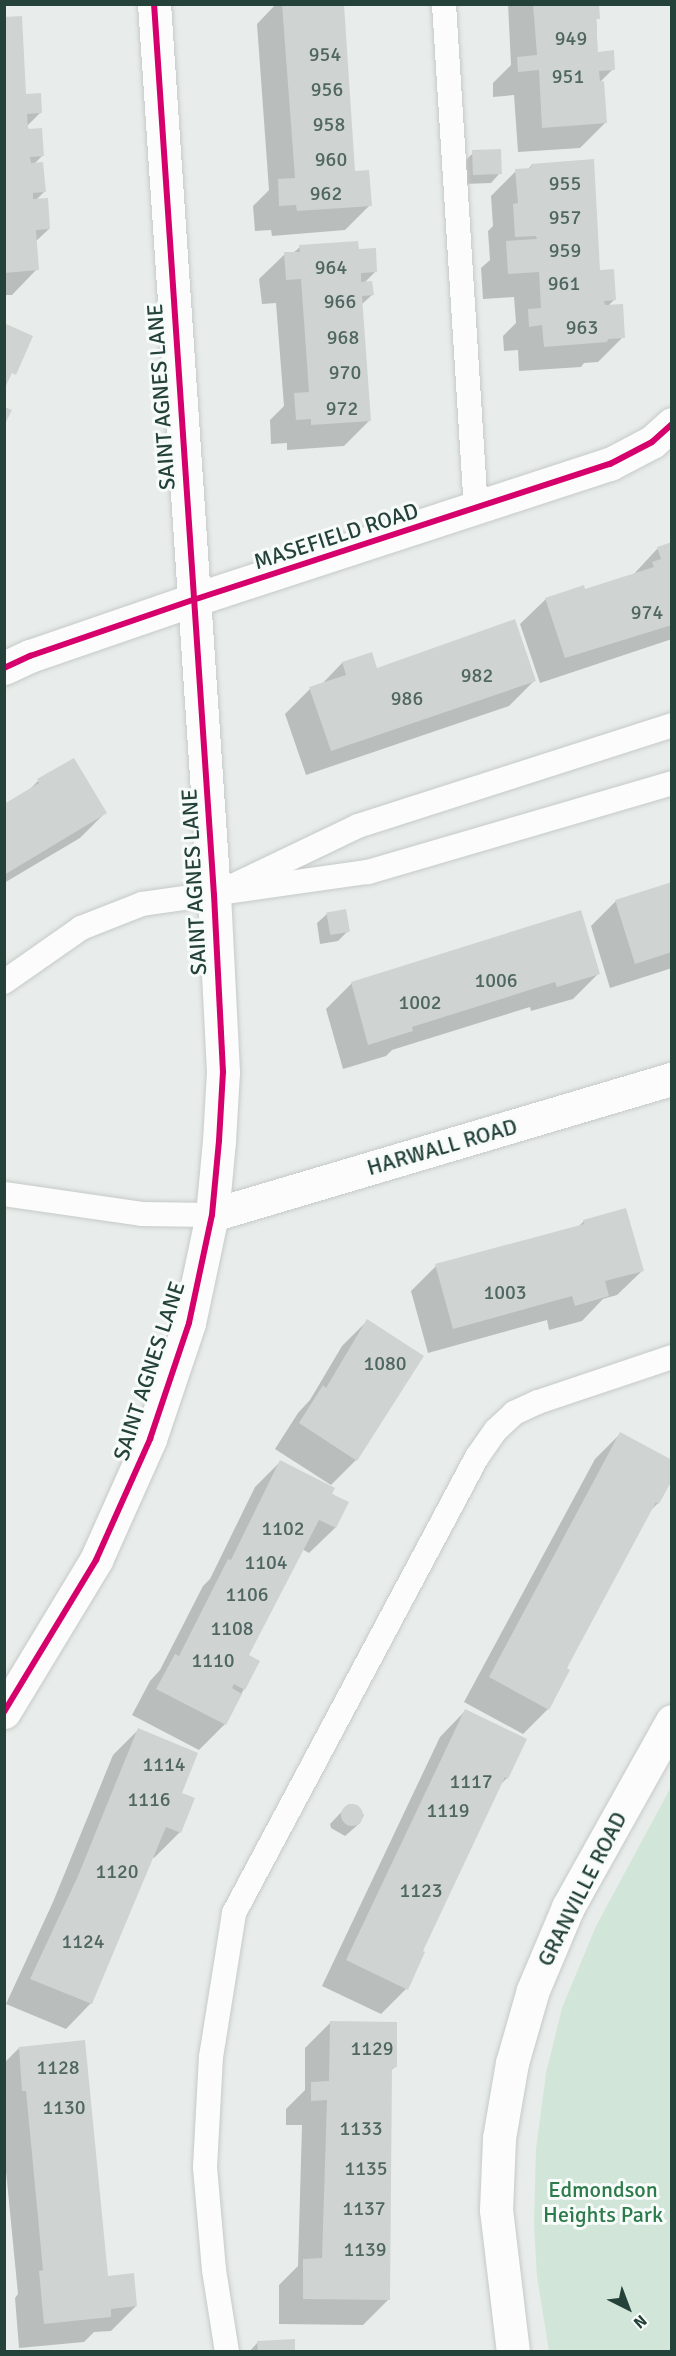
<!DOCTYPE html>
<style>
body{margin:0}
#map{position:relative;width:676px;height:2356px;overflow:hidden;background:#e8edeb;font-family:Signika,sans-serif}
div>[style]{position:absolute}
.green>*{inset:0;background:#d1e6d8}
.shadow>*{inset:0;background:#0003}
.building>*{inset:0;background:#cfd4d2;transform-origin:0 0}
.round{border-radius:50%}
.roads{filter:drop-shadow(0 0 2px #c5cac8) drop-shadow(0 0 2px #c5cac8)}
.service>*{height:24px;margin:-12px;padding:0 12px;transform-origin:12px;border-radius:12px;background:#fcfcfc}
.minor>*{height:33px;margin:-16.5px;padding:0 16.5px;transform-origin:16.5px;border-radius:16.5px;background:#fcfcfc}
.cycleway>*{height:6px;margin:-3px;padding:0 3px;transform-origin:3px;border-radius:3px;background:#d6006c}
span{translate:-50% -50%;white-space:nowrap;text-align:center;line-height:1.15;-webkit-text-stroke:6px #f7fbf9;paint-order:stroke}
.number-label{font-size:20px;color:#506761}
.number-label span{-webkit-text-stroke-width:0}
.street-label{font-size:22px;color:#24423a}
.park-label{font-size:22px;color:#2d7a4b}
.frame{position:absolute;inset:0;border:6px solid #24423a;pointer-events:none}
.north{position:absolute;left:598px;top:2278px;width:60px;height:60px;-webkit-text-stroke:4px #f7fbf9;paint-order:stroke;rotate:138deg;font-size:16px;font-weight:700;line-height:24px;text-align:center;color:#24423a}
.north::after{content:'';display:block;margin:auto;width:21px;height:27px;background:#24423a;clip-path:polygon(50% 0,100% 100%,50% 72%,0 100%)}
</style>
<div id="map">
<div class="green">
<i style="clip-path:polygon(671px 1787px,671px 2351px,549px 2351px,537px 2277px,534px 2224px,536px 2149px,546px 2073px,562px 2008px,596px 1926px)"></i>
</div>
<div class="shadow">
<i style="clip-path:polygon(276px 4px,343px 4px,354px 173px,370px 205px,345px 230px,272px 236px,271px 230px,255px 231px,253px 206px,269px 190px,257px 24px)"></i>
<i style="clip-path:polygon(508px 4px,596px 4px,597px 54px,613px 69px,599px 83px,605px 123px,580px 148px,518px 152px,514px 95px,493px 97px,493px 83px,511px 65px)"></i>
<i style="clip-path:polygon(4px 19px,25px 96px,41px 112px,27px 126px,43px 155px,34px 164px,44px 192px,36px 200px,49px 229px,35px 242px,37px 269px,12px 295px,4px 295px)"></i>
<i style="clip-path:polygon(473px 153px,500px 173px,491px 183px,464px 184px,463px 163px)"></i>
<i style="clip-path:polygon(531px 166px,615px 299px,607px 307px,623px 337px,598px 362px,584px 363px,581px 367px,519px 371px,518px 350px,504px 351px,503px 336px,516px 323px,514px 297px,483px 299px,481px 268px,490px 260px,488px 231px,493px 226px,491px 196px,516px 171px,527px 170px)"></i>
<i style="clip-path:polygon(300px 247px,357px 250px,376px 271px,364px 283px,372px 295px,361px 305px,369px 421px,344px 446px,287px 450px,287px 443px,271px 444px,270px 420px,284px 406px,276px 303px,262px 304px,259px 279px,285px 254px,293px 253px)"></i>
<i style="clip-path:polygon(672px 544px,672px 639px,540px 683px,520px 624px,546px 599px,584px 591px,633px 575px,657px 549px)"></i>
<i style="clip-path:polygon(371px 654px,376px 670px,534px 681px,509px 706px,306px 775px,285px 714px,310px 689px,321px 685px,342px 663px)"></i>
<i style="clip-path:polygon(38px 781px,105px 813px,80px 838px,4px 883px,4px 806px,26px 793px)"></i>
<i style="clip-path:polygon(672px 884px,672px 968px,610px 988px,591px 926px,616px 901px)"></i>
<i style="clip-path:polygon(327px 914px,348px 931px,338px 941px,320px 944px,317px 923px)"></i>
<i style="clip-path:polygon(598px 974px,573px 999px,531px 1011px,530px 1007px,392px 1050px,386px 1056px,343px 1069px,326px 1009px,352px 983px)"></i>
<i style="clip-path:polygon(584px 1221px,643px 1270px,617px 1295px,603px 1299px,582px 1321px,549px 1330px,547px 1320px,428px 1353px,411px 1291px,436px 1266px,578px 1227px)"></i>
<i style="clip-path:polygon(367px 1321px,356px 1460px,331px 1485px,275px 1449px,298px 1413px,310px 1400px,342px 1346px)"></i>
<i style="clip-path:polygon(620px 1434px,658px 1503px,649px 1512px,565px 1669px,548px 1709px,523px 1734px,464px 1702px,595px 1459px)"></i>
<i style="clip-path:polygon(280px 1462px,347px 1503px,335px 1528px,309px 1553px,302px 1549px,247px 1656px,244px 1689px,225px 1724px,199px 1750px,132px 1715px,150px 1681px,160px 1670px,203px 1586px,210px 1579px,255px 1487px)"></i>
<i style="clip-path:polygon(465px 1711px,507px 1778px,501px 1784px,421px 1952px,406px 1989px,381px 2014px,322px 1986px,440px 1737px)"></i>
<i style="clip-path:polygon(138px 1730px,180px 1794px,180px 1832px,154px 1858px,152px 1857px,91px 2003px,66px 2029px,6px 2004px,53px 1902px,113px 1755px)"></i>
<i style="clip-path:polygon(349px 1804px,364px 1815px,360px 1823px,345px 1836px,331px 1828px,330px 1824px)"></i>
<i style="clip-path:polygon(330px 2023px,395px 2067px,390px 2071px,389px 2299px,363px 2325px,279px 2324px,279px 2285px,298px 2266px,302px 2125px,286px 2125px,286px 2109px,305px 2090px,305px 2048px)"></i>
<i style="clip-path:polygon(19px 2048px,107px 2278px,136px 2306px,111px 2331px,94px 2332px,84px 2342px,19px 2348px,15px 2298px,18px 2294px,4px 2151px,4px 2063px)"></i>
<i style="clip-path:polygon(258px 2342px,294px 2352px,249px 2352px)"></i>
</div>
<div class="building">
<i style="clip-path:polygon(282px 4px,344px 4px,355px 171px,369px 170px,372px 206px,297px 211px,296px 205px,279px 206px,278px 179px,295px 178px)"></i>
<i style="clip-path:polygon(533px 4px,599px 4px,600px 19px,596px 19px,598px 52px,614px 50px,615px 70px,599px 71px,600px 82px,604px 81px,607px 123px,542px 128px,539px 70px,518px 72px,517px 57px,537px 55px)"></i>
<i style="clip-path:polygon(22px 16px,26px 94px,41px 93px,42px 113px,27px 114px,28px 129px,42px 128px,44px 156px,30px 157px,31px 163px,43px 162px,46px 192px,33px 193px,33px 199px,48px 198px,50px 229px,36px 230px,39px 270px,4px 273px,4px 17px)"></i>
<i style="left:501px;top:149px;width:25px;height:29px;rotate:88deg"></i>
<i style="clip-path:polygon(594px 159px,600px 270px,614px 269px,616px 300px,604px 301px,605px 305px,623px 304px,625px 338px,608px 339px,607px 342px,544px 347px,542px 325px,529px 327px,528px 309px,541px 308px,539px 272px,508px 274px,506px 241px,537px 239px,536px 236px,515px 237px,513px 204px,518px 203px,515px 169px,531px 168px,531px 164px)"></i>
<i style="clip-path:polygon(358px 241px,359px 249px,376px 248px,377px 272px,361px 273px,361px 282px,372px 281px,374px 295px,362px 296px,371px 421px,311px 425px,311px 419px,296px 420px,294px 393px,309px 392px,301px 279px,286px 280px,284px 252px,300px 252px,299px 245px)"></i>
<i style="clip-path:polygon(4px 323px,33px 336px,16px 375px,12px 373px,4px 390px)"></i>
<i style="clip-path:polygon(4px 407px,12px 410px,4px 426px)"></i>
<i style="clip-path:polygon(672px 542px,672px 625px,565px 658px,545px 598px,584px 585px,585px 589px,654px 567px,652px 562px,661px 559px,657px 547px)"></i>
<i style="clip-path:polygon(515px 619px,536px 681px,331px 751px,309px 687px,346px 675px,342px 662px,372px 652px,377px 668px)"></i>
<i style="clip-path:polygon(74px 758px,107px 813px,4px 875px,4px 804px,39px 783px,37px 779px)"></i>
<i style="clip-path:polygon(672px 882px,672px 952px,635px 964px,615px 900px)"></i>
<i style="left:346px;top:909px;width:23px;height:20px;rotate:80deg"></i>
<i style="clip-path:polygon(581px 910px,600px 974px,557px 987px,555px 982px,412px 1027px,413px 1031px,368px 1045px,351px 982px)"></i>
<i style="clip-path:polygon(626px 1208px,644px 1271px,605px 1281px,609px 1296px,575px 1306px,572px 1296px,453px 1329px,435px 1264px,584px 1224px,583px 1220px)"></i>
<i style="clip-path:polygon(367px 1319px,424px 1356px,357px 1461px,299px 1423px,323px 1385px,326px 1388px)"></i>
<i style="clip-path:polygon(620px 1432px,672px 1460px,672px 1480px,659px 1504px,656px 1502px,567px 1668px,570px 1670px,549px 1710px,489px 1677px)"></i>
<i style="clip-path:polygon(280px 1460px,335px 1488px,332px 1494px,349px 1502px,336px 1528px,319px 1520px,249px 1655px,260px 1661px,245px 1690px,234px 1684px,232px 1688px,242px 1694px,226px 1725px,156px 1689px,175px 1654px,179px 1656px,228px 1559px,231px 1560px)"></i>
<i style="clip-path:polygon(465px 1709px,527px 1739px,508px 1779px,505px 1777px,423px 1951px,425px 1952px,408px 1990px,346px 1960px)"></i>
<i style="clip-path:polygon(138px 1728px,198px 1753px,182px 1793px,195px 1798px,181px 1833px,166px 1827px,92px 2004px,30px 1979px,78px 1876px)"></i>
<i class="round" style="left:341px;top:1804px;width:22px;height:22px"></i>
<i style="clip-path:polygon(330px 2021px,397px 2022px,397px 2067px,392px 2068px,390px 2300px,303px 2299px,303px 2259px,322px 2258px,327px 2100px,311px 2101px,311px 2082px,329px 2081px)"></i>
<i style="clip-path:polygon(85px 2040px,108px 2276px,134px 2273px,137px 2306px,111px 2309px,111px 2317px,44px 2324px,39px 2271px,43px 2270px,26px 2091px,22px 2091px,19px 2047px)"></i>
<i style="clip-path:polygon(295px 2339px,295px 2352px,258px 2352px,257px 2341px)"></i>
</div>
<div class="roads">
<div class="service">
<i style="left:444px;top:4px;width:507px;rotate:86.38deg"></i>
<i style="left:235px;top:885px;width:136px;rotate:-25.6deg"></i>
<i style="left:358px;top:826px;width:330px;rotate:-17.8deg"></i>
<i style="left:4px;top:982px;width:94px;rotate:-35deg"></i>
<i style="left:81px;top:928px;width:66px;rotate:-21.5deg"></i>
<i style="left:142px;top:904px;width:228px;rotate:-8.1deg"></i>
<i style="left:368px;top:872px;width:317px;rotate:-16.3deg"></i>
<i style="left:4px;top:1194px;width:139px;rotate:8.2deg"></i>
<i style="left:142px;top:1214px;width:70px;rotate:0.8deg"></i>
<i style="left:227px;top:2352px;width:83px;rotate:-99deg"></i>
<i style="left:214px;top:2270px;width:103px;rotate:-95deg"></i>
<i style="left:205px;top:2167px;width:110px;rotate:-86.9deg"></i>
<i style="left:211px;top:2057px;width:146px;rotate:-80.9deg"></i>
<i style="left:234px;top:1913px;width:517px;rotate:-61.95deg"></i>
<i style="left:477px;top:1457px;width:33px;rotate:-55deg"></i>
<i style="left:496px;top:1430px;width:25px;rotate:-43deg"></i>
<i style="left:514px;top:1413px;width:26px;rotate:-25deg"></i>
<i style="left:538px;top:1402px;width:141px;rotate:-18.6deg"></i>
</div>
<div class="minor">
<i style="left:4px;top:668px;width:29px;rotate:-25deg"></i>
<i style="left:30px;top:656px;width:172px;rotate:-19deg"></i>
<i style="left:193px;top:600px;width:439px;rotate:-18.1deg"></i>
<i style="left:610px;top:464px;width:47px;rotate:-27.6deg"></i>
<i style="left:652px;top:442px;width:27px;rotate:-42deg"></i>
<i style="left:212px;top:1215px;width:480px;rotate:-16.5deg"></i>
<i style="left:4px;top:1712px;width:178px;rotate:-58.8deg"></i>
<i style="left:96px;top:1560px;width:133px;rotate:-65.9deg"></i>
<i style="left:150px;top:1439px;width:122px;rotate:-71.4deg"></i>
<i style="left:189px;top:1323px;width:110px;rotate:-78deg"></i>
<i style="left:212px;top:1215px;width:74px;rotate:-84.6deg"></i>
<i style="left:219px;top:1141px;width:69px;rotate:-86.7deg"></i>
<i style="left:223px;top:1072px;width:177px;rotate:-92.9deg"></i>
<i style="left:214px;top:895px;width:893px;rotate:-93.85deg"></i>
<i style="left:513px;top:2352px;width:143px;rotate:-96.8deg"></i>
<i style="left:496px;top:2210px;width:72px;rotate:-87.6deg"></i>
<i style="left:499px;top:2138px;width:76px;rotate:-80.2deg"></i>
<i style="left:512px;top:2063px;width:76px;rotate:-74deg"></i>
<i style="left:533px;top:1990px;width:90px;rotate:-67.1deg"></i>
<i style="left:568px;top:1907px;width:213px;rotate:-60.8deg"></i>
</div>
</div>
<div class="cycleway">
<i style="left:4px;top:668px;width:29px;rotate:-25deg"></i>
<i style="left:30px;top:656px;width:172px;rotate:-19deg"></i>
<i style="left:193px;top:600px;width:439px;rotate:-18.1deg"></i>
<i style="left:610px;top:464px;width:47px;rotate:-27.6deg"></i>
<i style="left:652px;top:442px;width:27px;rotate:-42deg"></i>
<i style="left:4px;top:1712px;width:178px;rotate:-58.8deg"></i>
<i style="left:96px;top:1560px;width:133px;rotate:-65.9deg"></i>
<i style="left:150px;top:1439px;width:122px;rotate:-71.4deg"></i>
<i style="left:189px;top:1323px;width:110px;rotate:-78deg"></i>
<i style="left:212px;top:1215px;width:74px;rotate:-84.6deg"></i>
<i style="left:219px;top:1141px;width:69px;rotate:-86.7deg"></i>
<i style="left:223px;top:1072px;width:177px;rotate:-92.9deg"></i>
<i style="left:214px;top:895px;width:893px;rotate:-93.85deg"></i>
</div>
<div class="number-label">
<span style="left:571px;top:38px">949</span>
<span style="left:325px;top:54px">954</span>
<span style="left:568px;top:76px">951</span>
<span style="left:327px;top:89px">956</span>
<span style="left:329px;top:124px">958</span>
<span style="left:331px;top:159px">960</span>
<span style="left:565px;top:183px">955</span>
<span style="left:326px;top:193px">962</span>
<span style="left:565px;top:217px">957</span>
<span style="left:565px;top:250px">959</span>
<span style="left:331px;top:267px">964</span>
<span style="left:564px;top:283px">961</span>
<span style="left:340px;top:301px">966</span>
<span style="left:582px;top:327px">963</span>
<span style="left:343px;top:337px">968</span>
<span style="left:345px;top:372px">970</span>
<span style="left:342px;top:408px">972</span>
<span style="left:647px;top:612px">974</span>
<span style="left:477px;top:675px">982</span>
<span style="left:407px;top:698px">986</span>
<span style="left:496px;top:980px">1006</span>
<span style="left:420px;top:1002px">1002</span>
<span style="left:505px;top:1292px">1003</span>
<span style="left:385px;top:1363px">1080</span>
<span style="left:283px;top:1528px">1102</span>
<span style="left:266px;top:1562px">1104</span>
<span style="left:247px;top:1594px">1106</span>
<span style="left:232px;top:1628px">1108</span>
<span style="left:213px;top:1660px">1110</span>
<span style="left:164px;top:1764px">1114</span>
<span style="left:471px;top:1781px">1117</span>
<span style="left:149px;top:1799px">1116</span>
<span style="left:448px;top:1810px">1119</span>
<span style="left:117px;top:1871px">1120</span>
<span style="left:421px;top:1890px">1123</span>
<span style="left:83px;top:1941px">1124</span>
<span style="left:372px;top:2048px">1129</span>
<span style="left:58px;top:2067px">1128</span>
<span style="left:64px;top:2107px">1130</span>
<span style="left:361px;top:2128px">1133</span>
<span style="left:366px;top:2168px">1135</span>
<span style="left:364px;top:2208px">1137</span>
<span style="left:365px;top:2249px">1139</span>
</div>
<div class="street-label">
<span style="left:161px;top:397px;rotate:-94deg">SAINT AGNES LANE</span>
<span style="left:336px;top:536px;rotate:-18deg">MASEFIELD ROAD</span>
<span style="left:194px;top:882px;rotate:-93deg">SAINT AGNES LANE</span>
<span style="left:442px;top:1147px;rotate:-16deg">HARWALL ROAD</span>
<span style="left:149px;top:1371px;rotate:-72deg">SAINT AGNES LANE</span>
<span style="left:582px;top:1889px;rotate:-63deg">GRANVILLE ROAD</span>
</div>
<div class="park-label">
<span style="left:603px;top:2202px">Edmondson<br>Heights Park</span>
</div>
<div class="frame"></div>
<div class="north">N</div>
</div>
